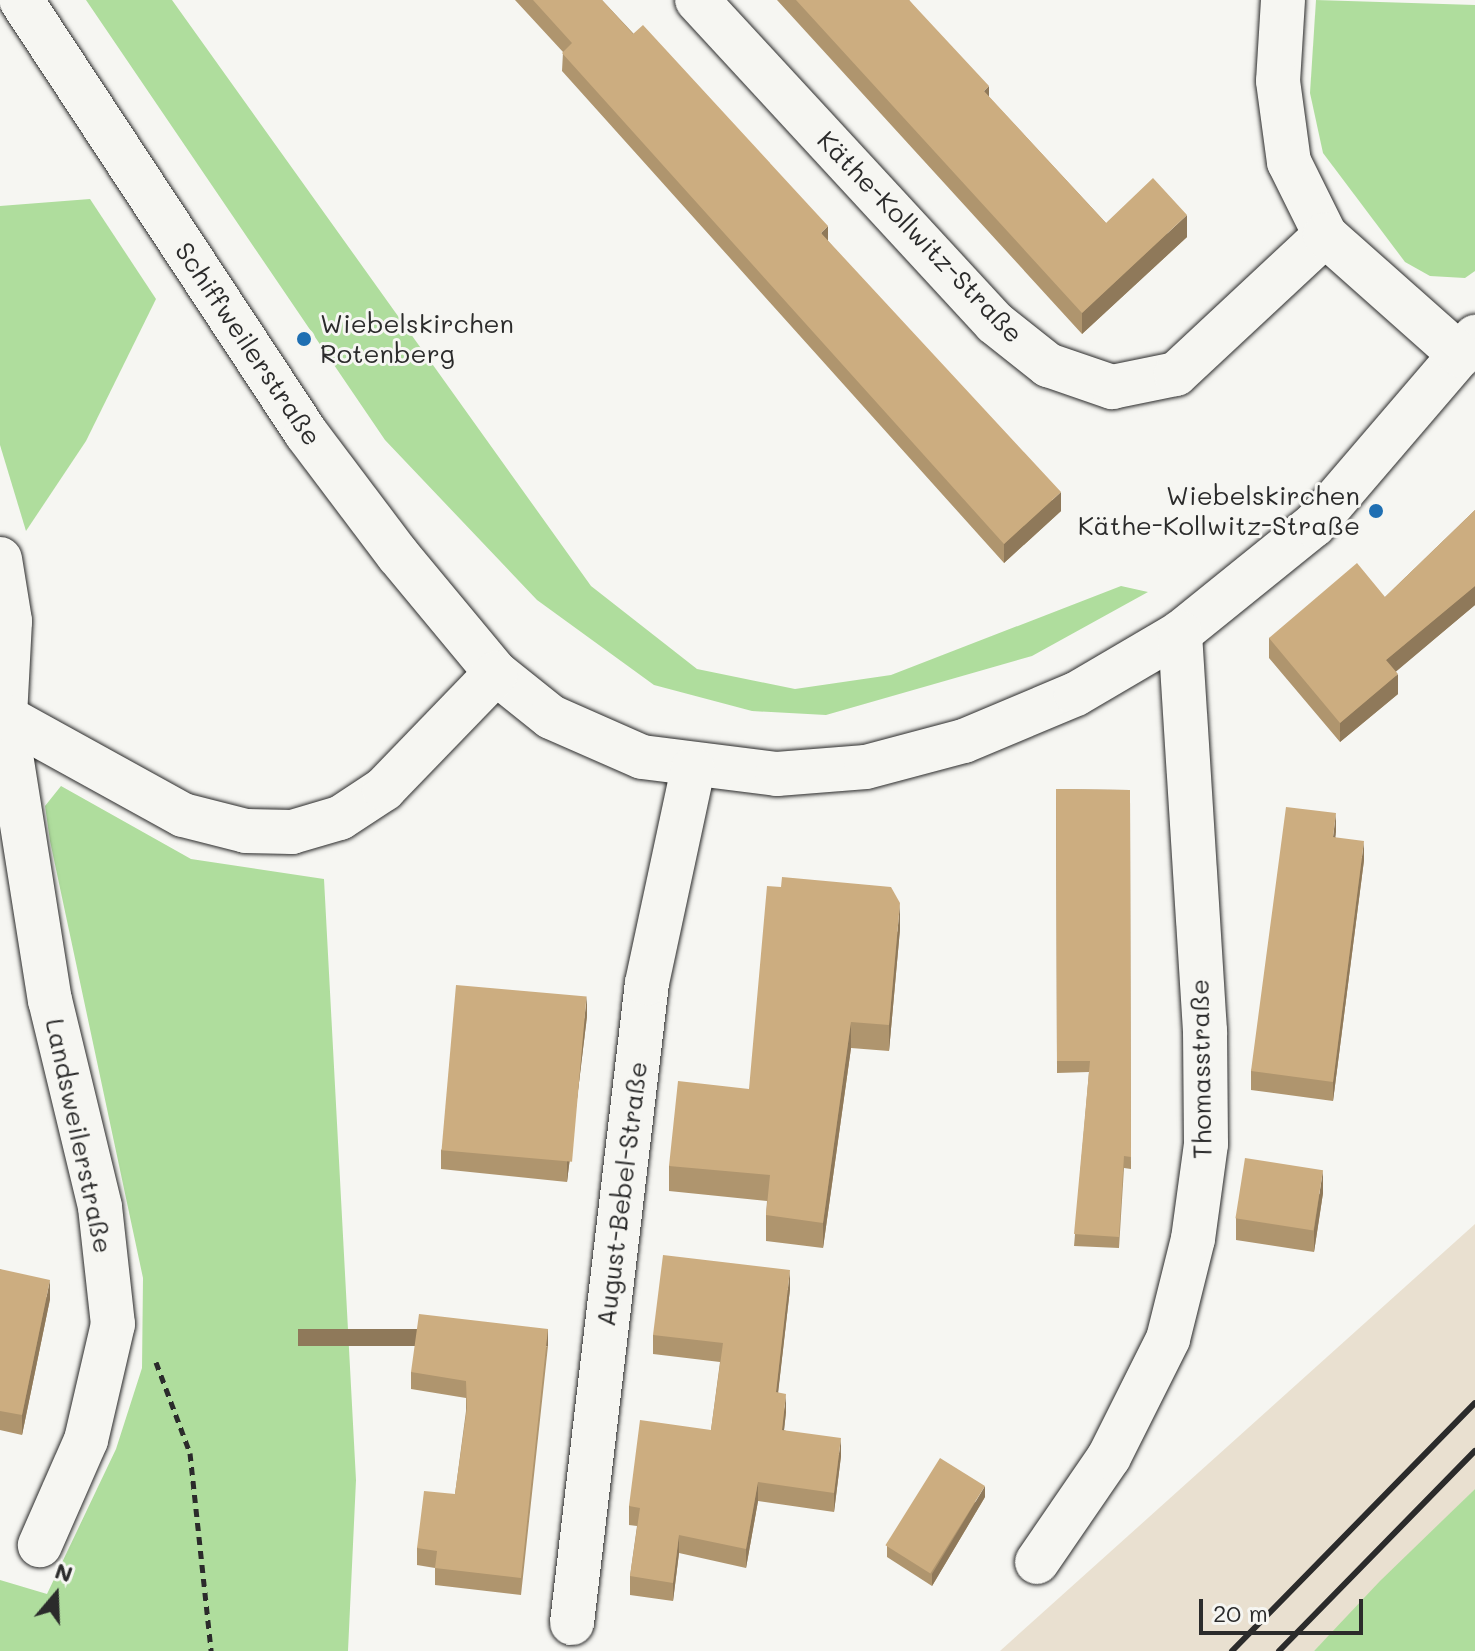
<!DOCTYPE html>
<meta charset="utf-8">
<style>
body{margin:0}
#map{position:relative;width:1475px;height:1651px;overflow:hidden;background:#f6f6f2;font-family:Mali,sans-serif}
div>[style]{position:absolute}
.built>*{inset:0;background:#e9e0d0}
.green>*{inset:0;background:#afdd9d}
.path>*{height:5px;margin-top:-2.5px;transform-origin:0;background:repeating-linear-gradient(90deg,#2b2b2b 0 8px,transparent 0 14px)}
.roads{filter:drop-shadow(0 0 2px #2b2b2b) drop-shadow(0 0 2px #2b2b2b)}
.minor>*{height:44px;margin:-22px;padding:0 22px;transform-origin:22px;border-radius:22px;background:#f6f6f2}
.rail>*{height:6px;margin:-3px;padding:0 3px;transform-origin:3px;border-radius:3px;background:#2b2b2b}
.wall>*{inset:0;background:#af956e}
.shaded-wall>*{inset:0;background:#8f795a;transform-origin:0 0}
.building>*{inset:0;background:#ccad80;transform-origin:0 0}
.dots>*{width:22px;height:22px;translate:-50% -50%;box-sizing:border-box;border:4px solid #f6f6f2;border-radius:50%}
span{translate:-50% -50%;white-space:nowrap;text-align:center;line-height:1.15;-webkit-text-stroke:6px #f6f6f2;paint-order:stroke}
.street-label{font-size:26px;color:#2b2b2b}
.poi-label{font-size:26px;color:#2b2b2b}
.left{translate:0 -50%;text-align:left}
.right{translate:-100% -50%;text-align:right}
.north{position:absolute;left:16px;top:1555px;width:80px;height:80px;-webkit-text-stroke:6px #f6f6f2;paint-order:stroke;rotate:19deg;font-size:22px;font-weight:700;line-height:32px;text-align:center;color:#2b2b2b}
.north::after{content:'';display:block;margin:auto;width:28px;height:36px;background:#2b2b2b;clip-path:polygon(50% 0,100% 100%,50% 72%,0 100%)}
.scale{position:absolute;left:1199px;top:1599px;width:164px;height:36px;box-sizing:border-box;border:4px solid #2b2b2b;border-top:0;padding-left:10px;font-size:24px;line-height:28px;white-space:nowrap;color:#2b2b2b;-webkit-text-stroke:6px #f6f6f2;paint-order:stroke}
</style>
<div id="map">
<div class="built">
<i style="clip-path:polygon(1475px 1224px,1475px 1489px,1314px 1651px,1000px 1651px)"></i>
</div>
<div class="green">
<i style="clip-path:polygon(86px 0,172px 0,591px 586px,697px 669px,795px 689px,891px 675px,1121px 586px,1148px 592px,1032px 656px,826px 715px,752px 711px,654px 685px,537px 600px,385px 440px)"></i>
<i style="clip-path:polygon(1316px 0,1475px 5px,1475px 271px,1465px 278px,1430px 276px,1405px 262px,1323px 153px,1310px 93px)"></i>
<i style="clip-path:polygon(90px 199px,156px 299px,86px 441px,26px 531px,0 445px,0 206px)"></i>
<i style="clip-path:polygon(61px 786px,191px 859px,324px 879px,356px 1480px,348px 1651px,0 1651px,0 1580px,47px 1594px,116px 1449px,142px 1368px,143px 1278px,50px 841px,45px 806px)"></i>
<i style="clip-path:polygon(1475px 1489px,1475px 1651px,1314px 1651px,1380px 1581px)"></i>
</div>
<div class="path">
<i style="left:156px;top:1362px;width:97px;rotate:69.5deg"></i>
<i style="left:190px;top:1453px;width:199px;rotate:83.9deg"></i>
</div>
<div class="roads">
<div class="minor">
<i style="left:21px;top:0;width:518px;rotate:56.65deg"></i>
<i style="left:306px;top:433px;width:153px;rotate:53deg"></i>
<i style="left:398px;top:555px;width:153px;rotate:50.3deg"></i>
<i style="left:496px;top:673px;width:70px;rotate:38.7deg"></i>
<i style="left:551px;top:717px;width:99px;rotate:23.7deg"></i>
<i style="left:642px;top:757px;width:136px;rotate:7.2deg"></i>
<i style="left:777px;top:774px;width:89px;rotate:-4.5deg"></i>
<i style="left:866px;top:767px;width:101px;rotate:-14.9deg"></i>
<i style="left:964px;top:741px;width:121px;rotate:-22.8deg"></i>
<i style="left:1076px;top:694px;width:121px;rotate:-30.4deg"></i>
<i style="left:1180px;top:633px;width:172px;rotate:-38.9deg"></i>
<i style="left:1314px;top:525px;width:248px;rotate:-49.4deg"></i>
<i style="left:697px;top:0;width:439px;rotate:47.3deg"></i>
<i style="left:995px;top:323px;width:68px;rotate:38.4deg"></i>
<i style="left:1048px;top:365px;width:68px;rotate:19deg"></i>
<i style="left:1112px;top:387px;width:65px;rotate:-11.5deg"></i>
<i style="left:1176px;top:374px;width:204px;rotate:-43deg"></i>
<i style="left:1283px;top:0;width:81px;rotate:93.5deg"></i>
<i style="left:1278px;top:81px;width:82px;rotate:82.3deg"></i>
<i style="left:1289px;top:162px;width:81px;rotate:63.7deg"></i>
<i style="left:1325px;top:235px;width:181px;rotate:41.6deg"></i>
<i style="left:0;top:559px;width:63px;rotate:80.8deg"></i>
<i style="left:10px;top:621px;width:96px;rotate:93deg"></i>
<i style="left:5px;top:717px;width:287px;rotate:81deg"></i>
<i style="left:50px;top:1000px;width:213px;rotate:76.4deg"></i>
<i style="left:100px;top:1207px;width:118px;rotate:83.7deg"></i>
<i style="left:113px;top:1324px;width:119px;rotate:103.1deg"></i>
<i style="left:86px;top:1440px;width:115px;rotate:113.7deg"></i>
<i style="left:0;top:714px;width:209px;rotate:28.9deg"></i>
<i style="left:183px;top:815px;width:65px;rotate:14.3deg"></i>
<i style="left:246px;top:831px;width:46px;rotate:1.2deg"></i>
<i style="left:292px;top:832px;width:50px;rotate:-16.3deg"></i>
<i style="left:340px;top:818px;width:53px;rotate:-33.4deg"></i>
<i style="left:384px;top:789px;width:161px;rotate:-46deg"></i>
<i style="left:1037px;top:1562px;width:127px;rotate:-55.6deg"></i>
<i style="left:1109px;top:1457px;width:132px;rotate:-63.4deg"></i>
<i style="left:1168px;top:1339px;width:103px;rotate:-76deg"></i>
<i style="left:1193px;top:1239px;width:96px;rotate:-82.2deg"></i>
<i style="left:1206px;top:1144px;width:113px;rotate:-90.5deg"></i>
<i style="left:1205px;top:1031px;width:399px;rotate:-93.6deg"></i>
<i style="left:572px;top:1623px;width:644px;rotate:-83.32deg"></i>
<i style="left:647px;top:983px;width:219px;rotate:-77.9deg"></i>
</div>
</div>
<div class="rail">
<i style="left:1232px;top:1651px;width:347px;rotate:-45.6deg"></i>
<i style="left:1279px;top:1651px;width:280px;rotate:-45.6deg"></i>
</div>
<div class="wall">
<i style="clip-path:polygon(515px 0,602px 0,828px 241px,1061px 511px,1004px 563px,562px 71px,563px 52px)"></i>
<i style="clip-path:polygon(777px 0,909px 0,989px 97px,1106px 223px,1187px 237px,1082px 334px)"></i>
<i style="clip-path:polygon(1475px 510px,1475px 605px,1396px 671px,1398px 694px,1340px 742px,1269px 658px,1269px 638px,1385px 597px)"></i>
<i style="clip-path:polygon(1056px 789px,1130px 790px,1131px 1169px,1124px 1168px,1119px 1248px,1074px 1246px,1089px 1072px,1057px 1073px)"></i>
<i style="clip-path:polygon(1336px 832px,1335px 837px,1364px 860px,1333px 1101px,1251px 1090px,1251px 1071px)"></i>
<i style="clip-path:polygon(900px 929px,889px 1051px,851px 1048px,823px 1248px,766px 1241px,766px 1215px,767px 1201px,669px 1191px,669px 1166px,749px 1089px)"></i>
<i style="clip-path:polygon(587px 1016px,567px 1182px,441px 1169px,441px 1150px)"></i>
<i style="clip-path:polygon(1323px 1193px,1314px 1252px,1236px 1240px,1236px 1218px)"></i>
<i style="clip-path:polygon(0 1269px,50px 1299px,22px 1435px,0 1430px)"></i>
<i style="clip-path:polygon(790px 1289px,778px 1392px,786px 1412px,784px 1430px,841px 1456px,834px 1512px,758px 1501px,746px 1568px,679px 1553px,673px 1601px,630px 1595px,630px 1576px,637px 1526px,629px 1525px,629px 1506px,711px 1430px,720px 1362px,653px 1354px,653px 1335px)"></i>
<i style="clip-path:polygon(548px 1346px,521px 1595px,435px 1585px,435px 1568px,417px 1565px,417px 1548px,455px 1494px,466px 1411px,466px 1398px,411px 1389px,411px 1372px)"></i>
<i style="clip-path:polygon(985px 1497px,932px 1586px,887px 1557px,887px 1546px)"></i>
</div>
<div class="shaded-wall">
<i style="clip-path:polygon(989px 86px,989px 107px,984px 91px)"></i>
<i style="clip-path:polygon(1187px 215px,1187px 237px,1082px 334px,1082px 313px)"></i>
<i style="clip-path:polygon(828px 226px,828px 245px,821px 233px)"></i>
<i style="clip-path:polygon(1061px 492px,1061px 511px,1004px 563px,1004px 544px)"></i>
<i style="clip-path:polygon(1475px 586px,1475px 605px,1386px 680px,1386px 660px)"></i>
<i style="clip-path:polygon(1398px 674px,1398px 694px,1340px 742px,1340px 723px)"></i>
<i style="clip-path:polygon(1336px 813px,1336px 832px,1333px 856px,1333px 837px)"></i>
<i style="clip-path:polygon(1364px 841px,1364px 860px,1333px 1101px,1333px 1082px)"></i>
<i style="clip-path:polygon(900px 903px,900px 929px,889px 1051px,889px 1025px)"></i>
<i style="clip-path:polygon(587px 996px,587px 1016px,567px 1182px,567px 1162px)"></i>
<i style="clip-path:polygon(851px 1022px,851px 1048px,823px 1248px,823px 1223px)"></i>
<i style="clip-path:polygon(1323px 1170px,1323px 1193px,1314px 1252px,1314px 1230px)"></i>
<i style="clip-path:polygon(790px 1270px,790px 1289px,776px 1411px,776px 1392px)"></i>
<i style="clip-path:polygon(50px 1280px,50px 1299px,22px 1435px,22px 1415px)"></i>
<i style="left:548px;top:1329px;width:17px;height:250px;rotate:90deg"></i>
<i style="clip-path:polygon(786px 1394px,786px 1412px,782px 1448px,782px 1430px)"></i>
<i style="clip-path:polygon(841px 1438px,841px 1456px,834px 1512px,834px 1493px)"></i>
<i style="clip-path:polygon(758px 1482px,758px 1501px,746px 1568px,746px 1549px)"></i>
<i style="clip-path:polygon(985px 1486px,985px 1497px,932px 1586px,932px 1574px)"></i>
<i style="clip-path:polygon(679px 1535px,679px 1553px,673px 1601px,673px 1583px)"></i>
</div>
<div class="building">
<i style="clip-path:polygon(533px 0,602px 0,633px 34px,643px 25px,828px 226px,821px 233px,1061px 492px,1004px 544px,562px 53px,572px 43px)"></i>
<i style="clip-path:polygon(796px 0,909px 0,989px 86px,984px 91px,1106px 223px,1153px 178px,1187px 215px,1082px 313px)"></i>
<i style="clip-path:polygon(1475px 510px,1475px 586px,1386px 660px,1398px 674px,1340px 723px,1269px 638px,1357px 563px,1385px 597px)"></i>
<i style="clip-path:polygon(1056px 789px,1130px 790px,1131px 1157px,1124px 1156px,1119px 1237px,1074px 1234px,1090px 1061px,1057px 1061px)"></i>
<i style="clip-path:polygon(1286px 807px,1336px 813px,1333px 837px,1364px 841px,1333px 1082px,1251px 1071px)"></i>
<i style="clip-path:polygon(782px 877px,891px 887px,900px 903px,889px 1025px,851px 1022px,823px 1223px,766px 1215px,770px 1175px,669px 1166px,678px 1081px,749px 1089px,767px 886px,781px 887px)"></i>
<i style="left:456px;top:985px;width:131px;height:166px;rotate:5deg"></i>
<i style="left:1245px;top:1158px;width:79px;height:61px;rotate:9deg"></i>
<i style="clip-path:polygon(663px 1255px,790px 1270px,776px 1392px,786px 1394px,782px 1430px,841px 1438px,834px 1493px,758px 1482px,746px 1549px,679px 1535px,673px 1583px,630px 1576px,640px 1508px,629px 1506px,640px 1420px,711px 1430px,723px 1343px,653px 1335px)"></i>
<i style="clip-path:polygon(0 1269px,50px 1280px,22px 1415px,0 1411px)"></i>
<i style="clip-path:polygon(419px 1314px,548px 1329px,521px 1578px,435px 1568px,437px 1551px,417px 1548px,424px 1491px,455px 1494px,467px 1408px,466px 1381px,411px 1372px)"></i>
<i style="left:940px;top:1458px;width:53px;height:103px;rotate:32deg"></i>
</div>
<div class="dots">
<i style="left:304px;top:339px;background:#1f6fb2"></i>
<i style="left:1376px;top:511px;background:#1f6fb2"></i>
</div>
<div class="street-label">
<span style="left:920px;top:237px;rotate:46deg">Käthe-Kollwitz-Straße</span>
<span style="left:248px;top:344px;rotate:56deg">Schiffweilerstraße</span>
<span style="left:1201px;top:1069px;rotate:-91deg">Thomasstraße</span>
<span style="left:79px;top:1136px;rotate:78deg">Landsweilerstraße</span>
<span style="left:622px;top:1194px;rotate:-83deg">August-Bebel-Straße</span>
</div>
<div class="poi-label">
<span class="left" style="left:320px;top:339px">Wiebelskirchen<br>Rotenberg</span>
<span class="right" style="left:1360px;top:511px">Wiebelskirchen<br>Käthe-Kollwitz-Straße</span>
</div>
<div class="north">N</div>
<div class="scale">20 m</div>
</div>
